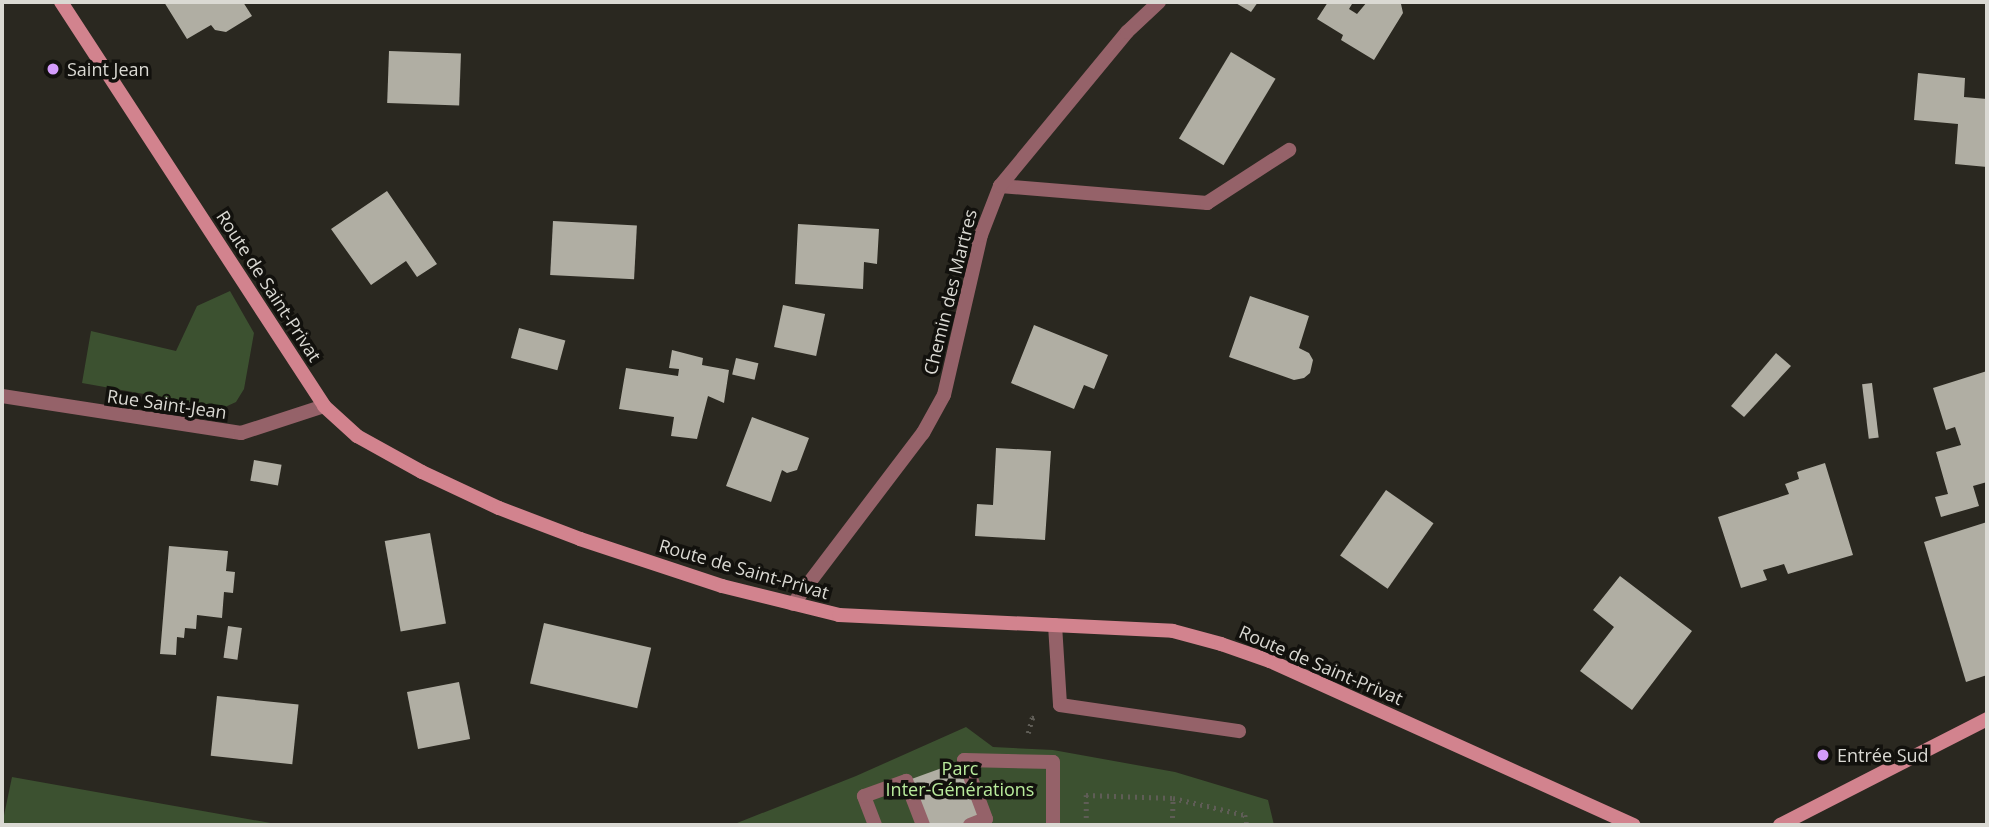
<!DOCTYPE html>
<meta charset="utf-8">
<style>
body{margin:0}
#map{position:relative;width:1989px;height:827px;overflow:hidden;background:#2a2820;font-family:"Open Sans",sans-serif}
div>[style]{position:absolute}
.green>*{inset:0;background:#3c5130}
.building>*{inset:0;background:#b0aea3;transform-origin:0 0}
.path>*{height:4.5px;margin-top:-2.25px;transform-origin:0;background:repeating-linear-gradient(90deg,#5f5d56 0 2px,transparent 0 7px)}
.lane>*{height:14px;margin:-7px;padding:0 7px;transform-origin:7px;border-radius:7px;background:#956269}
.street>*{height:14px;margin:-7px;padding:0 7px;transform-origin:7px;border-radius:7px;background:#956269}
.secondary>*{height:14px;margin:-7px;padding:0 7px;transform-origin:7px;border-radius:7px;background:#d2838e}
.dots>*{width:19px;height:19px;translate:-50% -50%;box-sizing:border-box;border:4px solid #12110d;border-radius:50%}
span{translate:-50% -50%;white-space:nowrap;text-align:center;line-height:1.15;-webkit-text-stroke:7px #12110d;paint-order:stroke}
.poi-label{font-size:18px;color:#dad9d3}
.left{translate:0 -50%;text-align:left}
.street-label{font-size:18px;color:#dad9d3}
.park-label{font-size:18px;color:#b9eb9c}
.frame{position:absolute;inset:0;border:4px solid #dad9d3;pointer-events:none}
</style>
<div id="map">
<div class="green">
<i style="clip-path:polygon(230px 291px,254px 333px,244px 389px,236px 402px,223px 408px,82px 383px,91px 331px,176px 351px,197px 306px)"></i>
<i style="clip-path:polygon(966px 727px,993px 747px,1053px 750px,1175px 772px,1268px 800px,1274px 825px,732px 825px,856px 776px)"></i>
<i style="clip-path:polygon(12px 777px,282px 825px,2px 825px)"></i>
</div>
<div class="building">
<i style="clip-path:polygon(164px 2px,243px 2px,252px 16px,226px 32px,215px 30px,211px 25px,187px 39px)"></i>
<i style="clip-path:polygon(1234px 2px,1258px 2px,1251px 12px)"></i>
<i style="clip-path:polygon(1328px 2px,1349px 2px,1352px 4px,1349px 9px,1357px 14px,1367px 2px,1408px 3px,1401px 4px,1403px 13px,1374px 60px,1341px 40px,1343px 35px,1317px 19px)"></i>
<i style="left:389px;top:51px;width:72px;height:52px;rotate:2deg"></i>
<i style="left:1231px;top:52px;width:52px;height:101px;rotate:31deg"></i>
<i style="clip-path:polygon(1918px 73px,1965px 78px,1964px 97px,1987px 99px,1987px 167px,1955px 164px,1958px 124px,1914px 120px)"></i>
<i style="clip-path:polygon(387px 191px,437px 264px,417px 277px,406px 261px,371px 285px,331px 229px)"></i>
<i style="left:553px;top:221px;width:84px;height:54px;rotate:3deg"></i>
<i style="clip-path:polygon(798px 224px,879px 229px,877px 264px,864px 262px,863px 289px,795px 284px)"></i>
<i style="clip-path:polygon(1250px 296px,1309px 316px,1299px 348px,1309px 353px,1313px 360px,1310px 373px,1304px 378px,1294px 380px,1229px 357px)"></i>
<i style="left:783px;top:305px;width:43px;height:43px;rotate:12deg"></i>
<i style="clip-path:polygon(1034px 325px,1108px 355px,1094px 389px,1084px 385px,1074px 409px,1011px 383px)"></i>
<i style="left:519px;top:328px;width:48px;height:31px;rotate:15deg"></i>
<i style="clip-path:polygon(672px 350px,703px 358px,702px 365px,729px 370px,724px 403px,708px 396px,697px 439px,671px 436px,674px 417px,619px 409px,626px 368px,678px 376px,679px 369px,669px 368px)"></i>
<i style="clip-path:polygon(1776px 353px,1791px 366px,1744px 417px,1731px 406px)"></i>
<i style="left:736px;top:358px;width:23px;height:17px;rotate:13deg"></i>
<i style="clip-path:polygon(1987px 371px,1987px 482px,1973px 486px,1979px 506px,1941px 517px,1935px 497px,1948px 494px,1936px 452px,1961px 445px,1955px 427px,1946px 430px,1933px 388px)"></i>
<i style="left:1872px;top:383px;width:55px;height:10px;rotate:83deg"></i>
<i style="clip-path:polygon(752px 417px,809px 438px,797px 470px,787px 473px,782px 470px,771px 502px,726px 486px)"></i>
<i style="clip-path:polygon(996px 448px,1051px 451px,1045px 540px,975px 536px,977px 504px,993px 505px)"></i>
<i style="left:254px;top:460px;width:28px;height:21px;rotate:10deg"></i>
<i style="clip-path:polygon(1825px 463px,1853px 555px,1788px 574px,1784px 564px,1763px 570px,1767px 580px,1741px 588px,1718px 517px,1789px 494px,1785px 484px,1799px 479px,1797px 472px)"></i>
<i style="left:1386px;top:490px;width:58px;height:80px;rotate:35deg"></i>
<i style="clip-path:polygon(1987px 522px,1987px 675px,1966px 682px,1924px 542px)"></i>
<i style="left:430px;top:533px;width:92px;height:46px;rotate:80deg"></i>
<i style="clip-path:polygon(169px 546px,228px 551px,226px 571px,235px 572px,233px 593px,224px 592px,222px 618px,197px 615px,196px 629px,185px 628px,184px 638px,177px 637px,176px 655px,160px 654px)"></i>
<i style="clip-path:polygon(1620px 576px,1692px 631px,1632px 710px,1580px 671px,1614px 627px,1593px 610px)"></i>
<i style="left:544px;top:623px;width:110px;height:62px;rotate:13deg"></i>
<i style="left:228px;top:626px;width:14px;height:32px;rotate:8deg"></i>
<i style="left:459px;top:682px;width:58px;height:53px;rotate:79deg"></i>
<i style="left:217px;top:696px;width:82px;height:60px;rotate:6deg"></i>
<i style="clip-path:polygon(964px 760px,986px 819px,970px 825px,923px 825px,906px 781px)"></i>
</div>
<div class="path">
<i style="left:1028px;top:733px;width:16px;rotate:-75deg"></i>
<i style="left:1032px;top:718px;width:3px;rotate:-18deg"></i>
<i style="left:1086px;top:825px;width:30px;rotate:-90deg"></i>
<i style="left:1086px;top:795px;width:87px;rotate:2deg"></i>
<i style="left:1173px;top:798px;width:74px;rotate:13.3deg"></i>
<i style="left:1245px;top:815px;width:10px;rotate:79deg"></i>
<i style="left:1172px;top:825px;width:27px;rotate:-88deg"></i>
</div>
<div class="lane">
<i style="left:1000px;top:186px;width:208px;rotate:4.7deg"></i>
<i style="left:1207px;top:203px;width:98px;rotate:-32.9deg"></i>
<i style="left:1055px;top:625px;width:80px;rotate:86.4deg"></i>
<i style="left:1060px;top:705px;width:181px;rotate:8.3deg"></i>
</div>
<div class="street">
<i style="left:2px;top:396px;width:242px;rotate:8.8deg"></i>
<i style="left:241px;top:433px;width:87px;rotate:-18deg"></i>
<i style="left:793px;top:604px;width:215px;rotate:-52.8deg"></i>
<i style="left:923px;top:433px;width:43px;rotate:-61.1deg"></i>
<i style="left:944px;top:395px;width:164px;rotate:-77deg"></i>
<i style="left:981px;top:235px;width:53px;rotate:-68.8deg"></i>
<i style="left:1000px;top:186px;width:200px;rotate:-50.5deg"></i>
<i style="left:1127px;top:32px;width:44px;rotate:-43.2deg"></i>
<i style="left:875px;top:825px;width:31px;rotate:-111deg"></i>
<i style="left:864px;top:796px;width:45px;rotate:-19.7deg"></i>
<i style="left:906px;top:781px;width:47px;rotate:68.9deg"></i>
<i style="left:970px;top:825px;width:17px;rotate:-21deg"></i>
<i style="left:986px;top:819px;width:63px;rotate:-110.4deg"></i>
<i style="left:964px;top:760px;width:89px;rotate:1.3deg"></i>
<i style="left:1053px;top:762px;width:63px;rotate:90deg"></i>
</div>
<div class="secondary">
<i style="left:61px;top:2px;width:482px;rotate:56.9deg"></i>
<i style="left:324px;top:406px;width:45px;rotate:42.3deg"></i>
<i style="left:357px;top:436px;width:74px;rotate:29deg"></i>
<i style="left:422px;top:472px;width:85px;rotate:25.1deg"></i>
<i style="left:499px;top:508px;width:87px;rotate:20.9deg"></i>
<i style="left:580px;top:539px;width:150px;rotate:18.3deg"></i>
<i style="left:722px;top:586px;width:121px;rotate:13.9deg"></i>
<i style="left:839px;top:615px;width:334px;rotate:2.7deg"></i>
<i style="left:1173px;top:631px;width:50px;rotate:15.2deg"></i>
<i style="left:1221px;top:644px;width:52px;rotate:19.1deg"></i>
<i style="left:1270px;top:661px;width:399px;rotate:24.3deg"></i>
<i style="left:1780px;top:825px;width:233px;rotate:-27.1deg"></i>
</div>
<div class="dots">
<i style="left:53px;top:69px;background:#d49cfc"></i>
<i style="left:1823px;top:755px;background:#d49cfc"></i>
</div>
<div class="poi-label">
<span class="left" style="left:67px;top:69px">Saint Jean</span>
<span class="left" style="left:1837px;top:755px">Entrée Sud</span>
</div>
<div class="street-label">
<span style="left:269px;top:286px;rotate:57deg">Route de Saint-Privat</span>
<span style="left:950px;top:292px;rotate:-76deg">Chemin des Martres</span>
<span style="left:167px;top:404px;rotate:8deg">Rue Saint-Jean</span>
<span style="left:744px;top:569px;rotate:16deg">Route de Saint-Privat</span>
<span style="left:1321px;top:665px;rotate:23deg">Route de Saint-Privat</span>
</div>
<div class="park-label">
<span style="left:960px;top:779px">Parc<br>Inter-Générations</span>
</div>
<div class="frame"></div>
</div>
